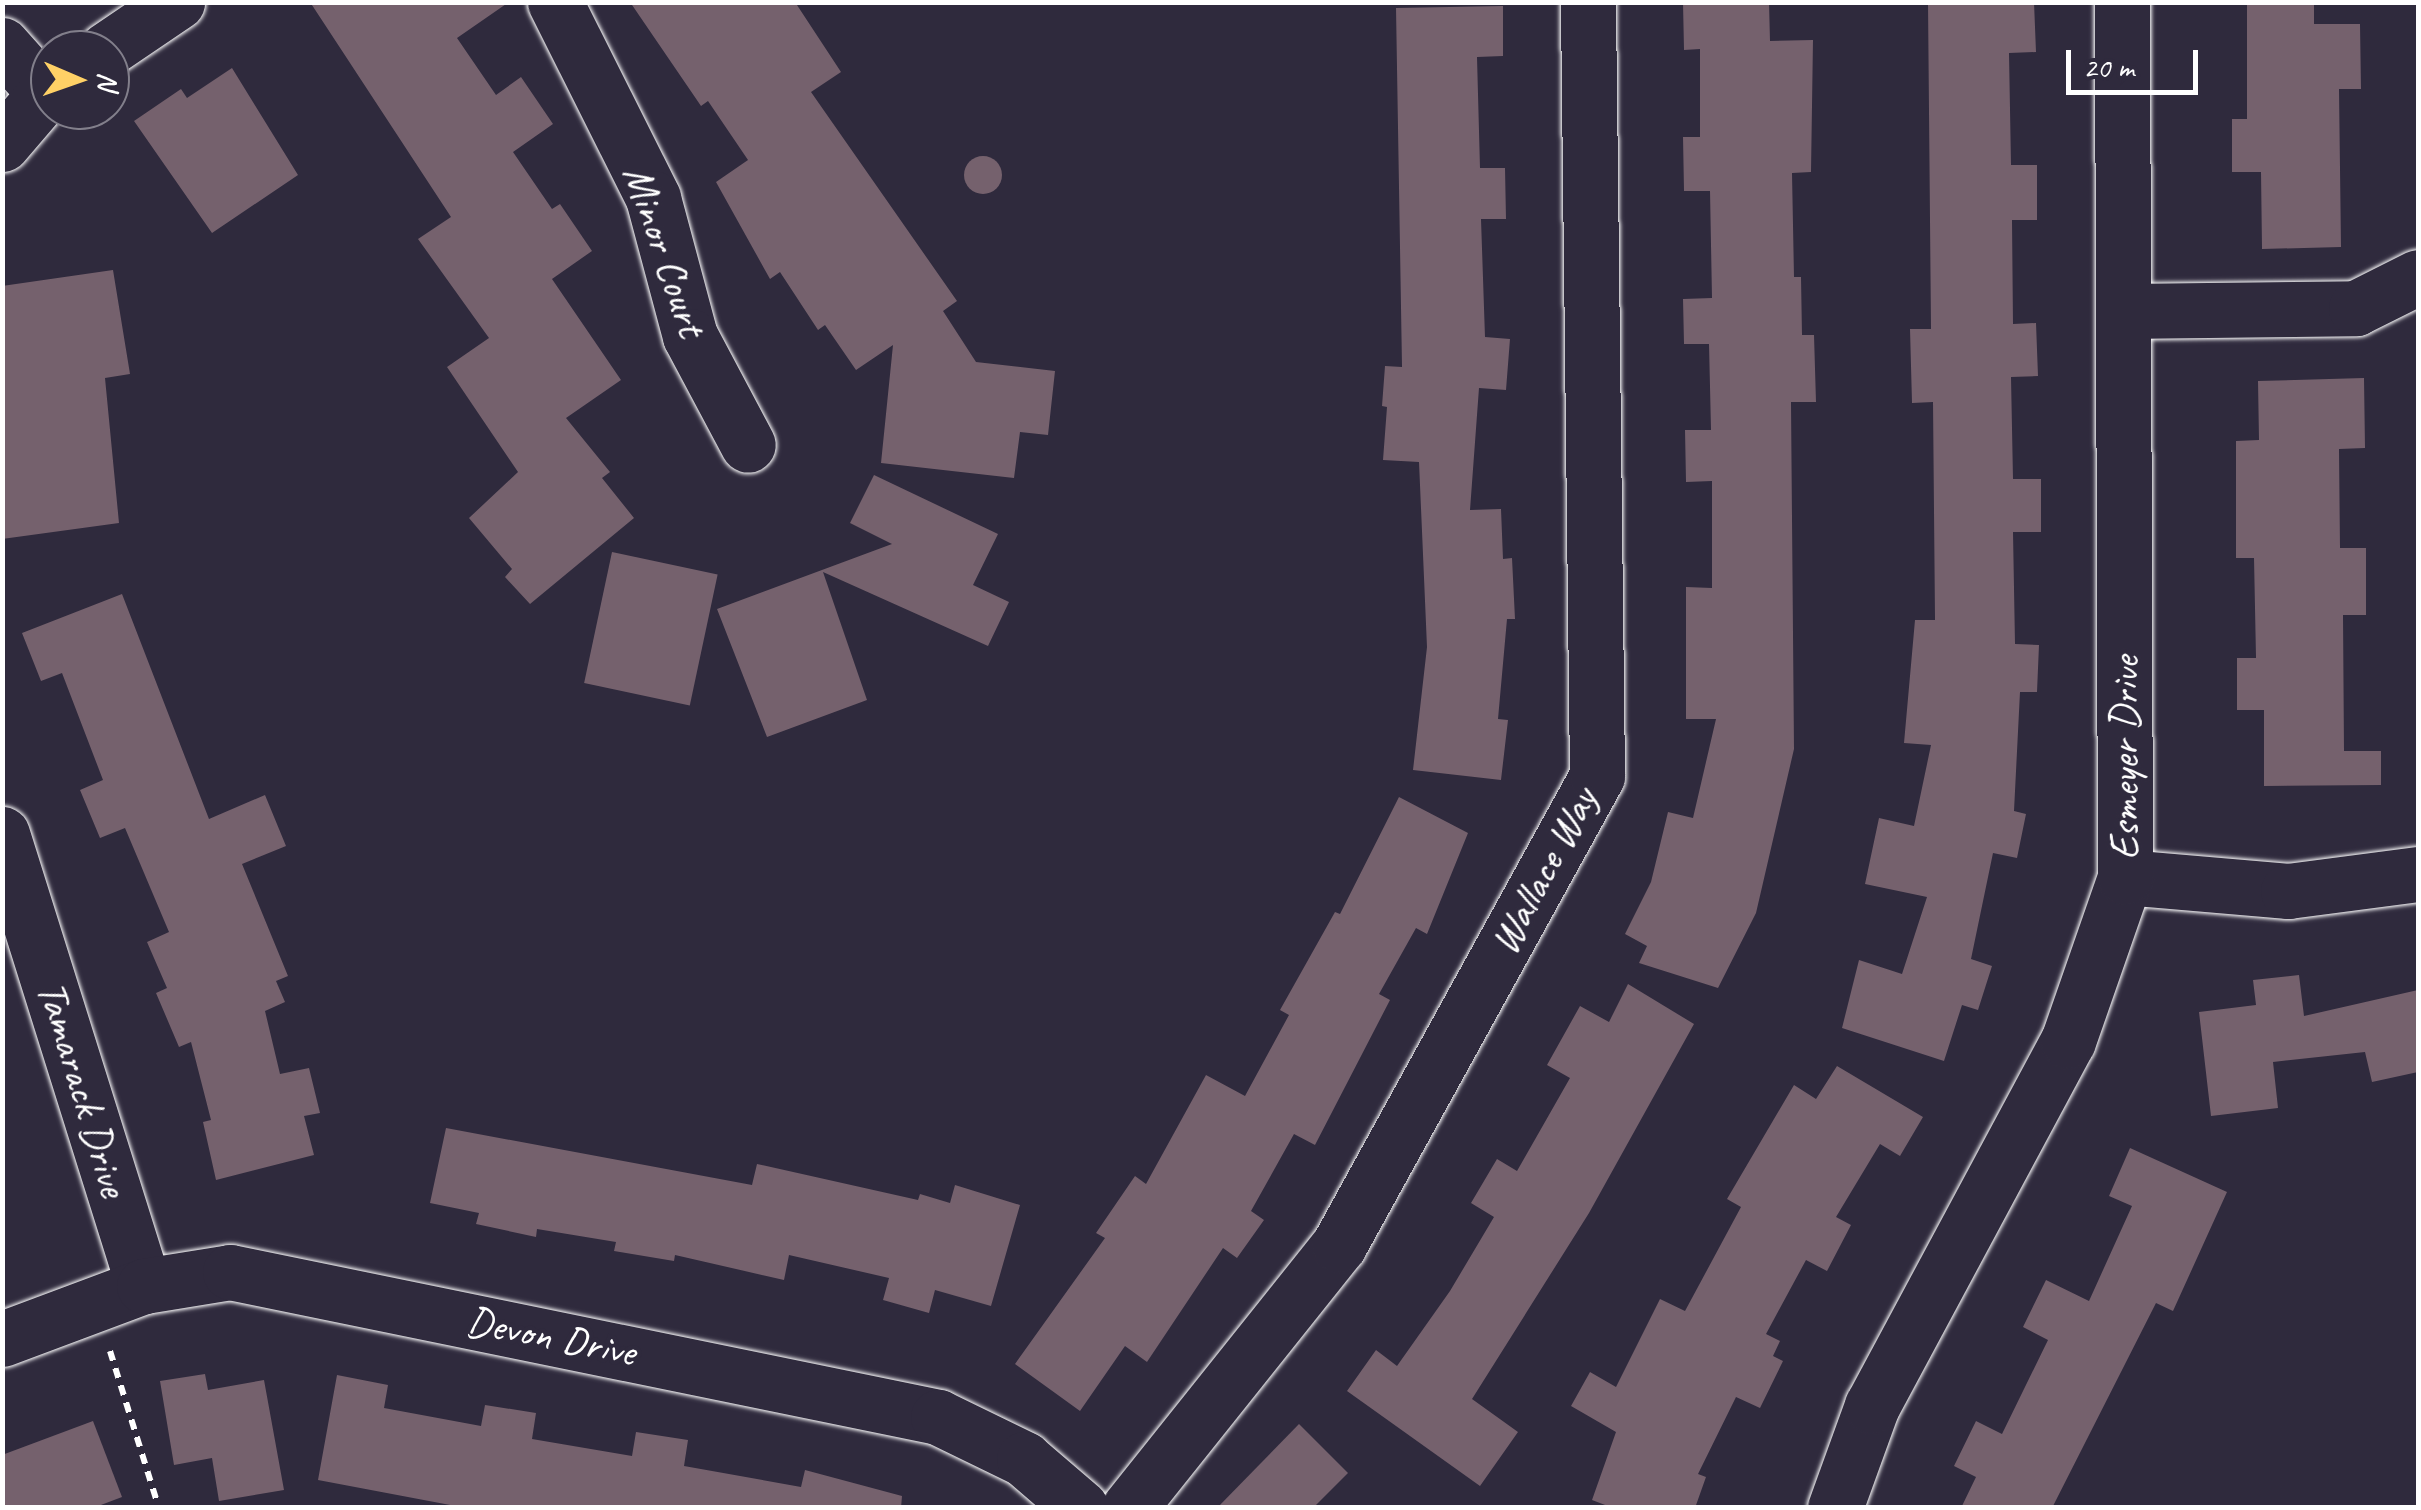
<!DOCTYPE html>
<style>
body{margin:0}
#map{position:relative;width:2421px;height:1510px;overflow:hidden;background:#2f2a3d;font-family:Caveat,sans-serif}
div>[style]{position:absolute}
.building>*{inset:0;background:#75616d;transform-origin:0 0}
.round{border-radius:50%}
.path>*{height:6px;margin-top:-3px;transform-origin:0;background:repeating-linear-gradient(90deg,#fff 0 10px,transparent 0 18px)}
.roads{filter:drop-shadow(0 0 2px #fff) drop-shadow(0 0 2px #fff)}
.minor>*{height:55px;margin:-27.5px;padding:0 27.5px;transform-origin:27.5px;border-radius:27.5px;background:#2f2a3d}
span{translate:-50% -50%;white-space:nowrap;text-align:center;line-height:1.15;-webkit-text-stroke:9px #2f2a3d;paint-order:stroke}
.street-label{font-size:42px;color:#fff}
.frame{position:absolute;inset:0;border:5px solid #fff;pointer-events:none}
.north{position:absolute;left:30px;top:30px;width:100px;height:100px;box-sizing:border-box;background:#2f2a3d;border:2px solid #827f8b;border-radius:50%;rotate:92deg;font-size:28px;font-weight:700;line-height:40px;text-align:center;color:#fff}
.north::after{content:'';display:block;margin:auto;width:35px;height:45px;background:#ffd166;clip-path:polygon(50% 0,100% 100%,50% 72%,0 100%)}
.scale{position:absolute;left:2066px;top:50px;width:132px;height:45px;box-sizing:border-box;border:5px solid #fff;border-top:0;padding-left:12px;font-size:30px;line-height:35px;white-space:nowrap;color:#fff;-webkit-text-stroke:8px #2f2a3d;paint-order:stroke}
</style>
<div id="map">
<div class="building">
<i style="clip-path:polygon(310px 2px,509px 2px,457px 38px,496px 95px,521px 77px,553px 124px,513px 152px,552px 209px,560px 204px,592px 251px,552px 279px,621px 380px,566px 418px,610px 472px,602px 478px,634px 518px,530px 604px,505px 577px,512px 569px,469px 518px,518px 472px,447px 367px,489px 338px,418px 239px,451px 217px)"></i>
<i style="clip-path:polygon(630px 2px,795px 2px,841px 72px,811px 92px,957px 301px,943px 311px,976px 362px,1055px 371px,1048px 435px,1020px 432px,1014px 478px,881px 463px,893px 345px,856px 370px,825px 325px,818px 330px,780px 272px,770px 279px,716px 182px,748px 160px,708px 101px,701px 106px)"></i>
<i style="clip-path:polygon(1769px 2px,1770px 41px,1813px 40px,1811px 172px,1792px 173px,1794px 277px,1801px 277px,1802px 335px,1814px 335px,1816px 402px,1791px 402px,1794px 749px,1756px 913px,1718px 988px,1639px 963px,1647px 946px,1625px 934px,1651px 882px,1668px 812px,1693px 818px,1716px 719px,1686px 719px,1686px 587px,1712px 588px,1712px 481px,1686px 482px,1685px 430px,1711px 430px,1709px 344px,1684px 344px,1683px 299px,1712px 298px,1710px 191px,1684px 191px,1683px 137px,1700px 137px,1700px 49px,1684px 50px,1683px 3px)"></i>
<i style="clip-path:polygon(2034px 2px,2036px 52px,2009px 53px,2011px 165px,2037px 165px,2037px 220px,2012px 220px,2013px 324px,2036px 323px,2038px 376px,2011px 377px,2013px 479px,2041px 479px,2041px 532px,2013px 532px,2015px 644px,2039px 645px,2037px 692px,2020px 692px,2014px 811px,2026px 814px,2017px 858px,1993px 853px,1971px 959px,1992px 966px,1978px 1010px,1962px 1005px,1944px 1061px,1842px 1028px,1859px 960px,1902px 974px,1927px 897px,1865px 884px,1879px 818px,1914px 826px,1931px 745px,1904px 743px,1915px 620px,1935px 620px,1933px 402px,1912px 403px,1910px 329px,1931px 329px,1928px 3px)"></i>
<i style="clip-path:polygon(2247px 2px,2314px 2px,2314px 24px,2360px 24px,2361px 89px,2339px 89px,2341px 247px,2262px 249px,2261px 172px,2232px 172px,2232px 119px,2247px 119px)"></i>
<i style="clip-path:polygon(1503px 6px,1503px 56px,1477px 57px,1480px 168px,1505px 168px,1506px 219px,1481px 219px,1485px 337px,1510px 339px,1506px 390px,1479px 388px,1470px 510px,1501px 509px,1503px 559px,1512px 558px,1515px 619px,1507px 619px,1498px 719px,1508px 720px,1501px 780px,1413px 770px,1427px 647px,1419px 462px,1383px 460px,1387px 407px,1382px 406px,1385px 366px,1402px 367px,1396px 8px)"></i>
<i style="clip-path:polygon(232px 68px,298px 175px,212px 233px,134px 121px,181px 89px,187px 98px)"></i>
<i class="round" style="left:964px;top:156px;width:38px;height:38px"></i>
<i style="clip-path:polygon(113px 270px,130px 374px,105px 378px,119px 523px,2px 539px,2px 286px)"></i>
<i style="clip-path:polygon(2364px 378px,2365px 448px,2339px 449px,2340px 548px,2366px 548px,2366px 615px,2343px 615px,2344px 751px,2381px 751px,2381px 785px,2264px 786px,2264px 710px,2237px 710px,2237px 658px,2256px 658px,2254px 558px,2236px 558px,2236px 441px,2259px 440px,2258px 381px)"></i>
<i style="clip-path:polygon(874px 475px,998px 534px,973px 585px,1009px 602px,988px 646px,823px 572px,867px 700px,767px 737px,717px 609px,892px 544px,850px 523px)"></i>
<i style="left:612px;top:552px;width:108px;height:134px;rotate:12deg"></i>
<i style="clip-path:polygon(122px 594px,209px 819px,265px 795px,286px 846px,242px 864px,288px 976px,276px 981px,285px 1002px,265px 1011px,280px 1074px,309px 1068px,320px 1113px,304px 1116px,314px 1155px,216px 1180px,203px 1122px,211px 1120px,191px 1042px,179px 1047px,156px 993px,167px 988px,147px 942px,169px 932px,125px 828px,100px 838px,80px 790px,103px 780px,62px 673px,41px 681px,22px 633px)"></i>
<i style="clip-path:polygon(1399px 797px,1468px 833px,1427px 934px,1416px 928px,1379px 994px,1390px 1000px,1315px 1145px,1294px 1134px,1251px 1211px,1264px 1220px,1237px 1258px,1223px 1248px,1147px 1362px,1125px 1346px,1080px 1411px,1015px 1364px,1105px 1238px,1096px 1233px,1135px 1176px,1146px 1184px,1206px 1075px,1245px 1096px,1289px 1015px,1280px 1010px,1335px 912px,1340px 914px)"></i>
<i style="clip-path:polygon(2299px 975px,2304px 1016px,2418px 990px,2418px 1072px,2372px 1082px,2365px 1052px,2273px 1062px,2278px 1108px,2211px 1116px,2199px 1012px,2256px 1005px,2253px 980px)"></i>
<i style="clip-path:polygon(1628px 984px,1694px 1024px,1589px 1213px,1472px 1399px,1518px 1432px,1480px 1486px,1347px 1391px,1376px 1350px,1397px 1366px,1450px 1291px,1494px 1217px,1471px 1203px,1497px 1159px,1517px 1171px,1570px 1078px,1547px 1065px,1580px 1006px,1609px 1022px)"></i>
<i style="clip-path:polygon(1837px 1066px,1923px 1117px,1900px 1156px,1880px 1144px,1836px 1217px,1851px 1225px,1827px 1271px,1806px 1260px,1766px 1334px,1780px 1341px,1773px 1356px,1783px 1361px,1760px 1408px,1736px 1397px,1698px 1474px,1706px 1477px,1695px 1508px,1613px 1508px,1592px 1500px,1616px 1432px,1571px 1406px,1590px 1372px,1616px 1387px,1660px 1299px,1685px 1311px,1741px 1207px,1727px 1199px,1794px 1085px,1816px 1099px)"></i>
<i style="clip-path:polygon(446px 1128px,752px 1185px,757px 1164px,918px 1200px,920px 1194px,950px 1203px,955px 1185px,1020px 1205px,991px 1306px,935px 1290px,929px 1313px,883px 1300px,889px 1278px,789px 1255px,784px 1280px,675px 1255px,674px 1261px,614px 1251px,616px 1242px,537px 1229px,536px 1237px,476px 1224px,479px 1213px,430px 1203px)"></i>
<i style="clip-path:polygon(2130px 1148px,2227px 1192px,2173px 1311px,2156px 1303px,2052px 1508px,1961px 1508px,1976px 1477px,1954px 1466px,1976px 1421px,2002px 1434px,2048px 1340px,2023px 1327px,2046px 1280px,2089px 1301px,2132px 1206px,2109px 1196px)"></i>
<i style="clip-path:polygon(205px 1374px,208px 1390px,264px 1380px,284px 1490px,219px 1501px,212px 1458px,174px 1465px,160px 1381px)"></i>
<i style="clip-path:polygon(337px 1375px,388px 1385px,384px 1408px,481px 1426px,485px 1405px,536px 1413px,532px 1439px,632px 1456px,636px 1432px,688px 1440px,684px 1466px,801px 1487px,805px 1470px,902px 1496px,901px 1508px,466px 1508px,318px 1480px)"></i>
<i style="clip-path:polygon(93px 1421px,122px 1497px,93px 1508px,2px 1508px,2px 1455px)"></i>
<i style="clip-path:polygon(1299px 1424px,1348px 1473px,1313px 1508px,1217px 1508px)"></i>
</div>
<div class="path">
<i style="left:110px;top:1351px;width:164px;rotate:72.7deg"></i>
</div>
<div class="roads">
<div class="minor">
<i style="left:555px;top:2px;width:219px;rotate:63.4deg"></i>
<i style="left:653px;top:198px;width:143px;rotate:75deg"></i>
<i style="left:690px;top:336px;width:123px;rotate:62deg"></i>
<i style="left:2px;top:45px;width:63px;rotate:48.2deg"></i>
<i style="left:106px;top:50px;width:86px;rotate:-34.1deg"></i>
<i style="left:2px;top:144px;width:74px;rotate:-49.4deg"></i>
<i style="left:2124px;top:311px;width:232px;rotate:-0.7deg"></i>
<i style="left:2356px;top:308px;width:69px;rotate:-26.6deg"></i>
<i style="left:2px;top:834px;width:474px;rotate:72.6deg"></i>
<i style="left:2125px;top:877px;width:164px;rotate:4.9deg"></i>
<i style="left:2288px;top:891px;width:131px;rotate:-7.5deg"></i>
<i style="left:2px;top:1339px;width:152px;rotate:-20.5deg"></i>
<i style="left:144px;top:1286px;width:87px;rotate:-9.2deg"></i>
<i style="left:230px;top:1272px;width:723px;rotate:11.57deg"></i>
<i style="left:938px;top:1417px;width:96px;rotate:26deg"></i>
<i style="left:1024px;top:1459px;width:75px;rotate:40.7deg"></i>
<i style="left:1129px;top:1508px;width:337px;rotate:-51.4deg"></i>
<i style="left:1339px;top:1245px;width:535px;rotate:-61.18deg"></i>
<i style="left:1597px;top:776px;width:774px;rotate:-90.67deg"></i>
<i style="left:1835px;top:1508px;width:109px;rotate:-70.1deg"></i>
<i style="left:1872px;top:1406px;width:414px;rotate:-61.8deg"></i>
<i style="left:2068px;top:1041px;width:174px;rotate:-70.8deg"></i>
<i style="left:2125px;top:877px;width:875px;rotate:-90.2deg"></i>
</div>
</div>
<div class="street-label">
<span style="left:664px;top:251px;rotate:71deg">Minor Court</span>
<span style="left:2125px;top:758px;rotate:-90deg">Esmeyer Drive</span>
<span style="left:1544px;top:871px;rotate:-62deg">Wallace Way</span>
<span style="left:82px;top:1089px;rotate:73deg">Tamarack Drive</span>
<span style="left:551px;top:1337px;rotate:11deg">Devon Drive</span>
</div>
<div class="frame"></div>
<div class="north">N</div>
<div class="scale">20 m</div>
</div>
